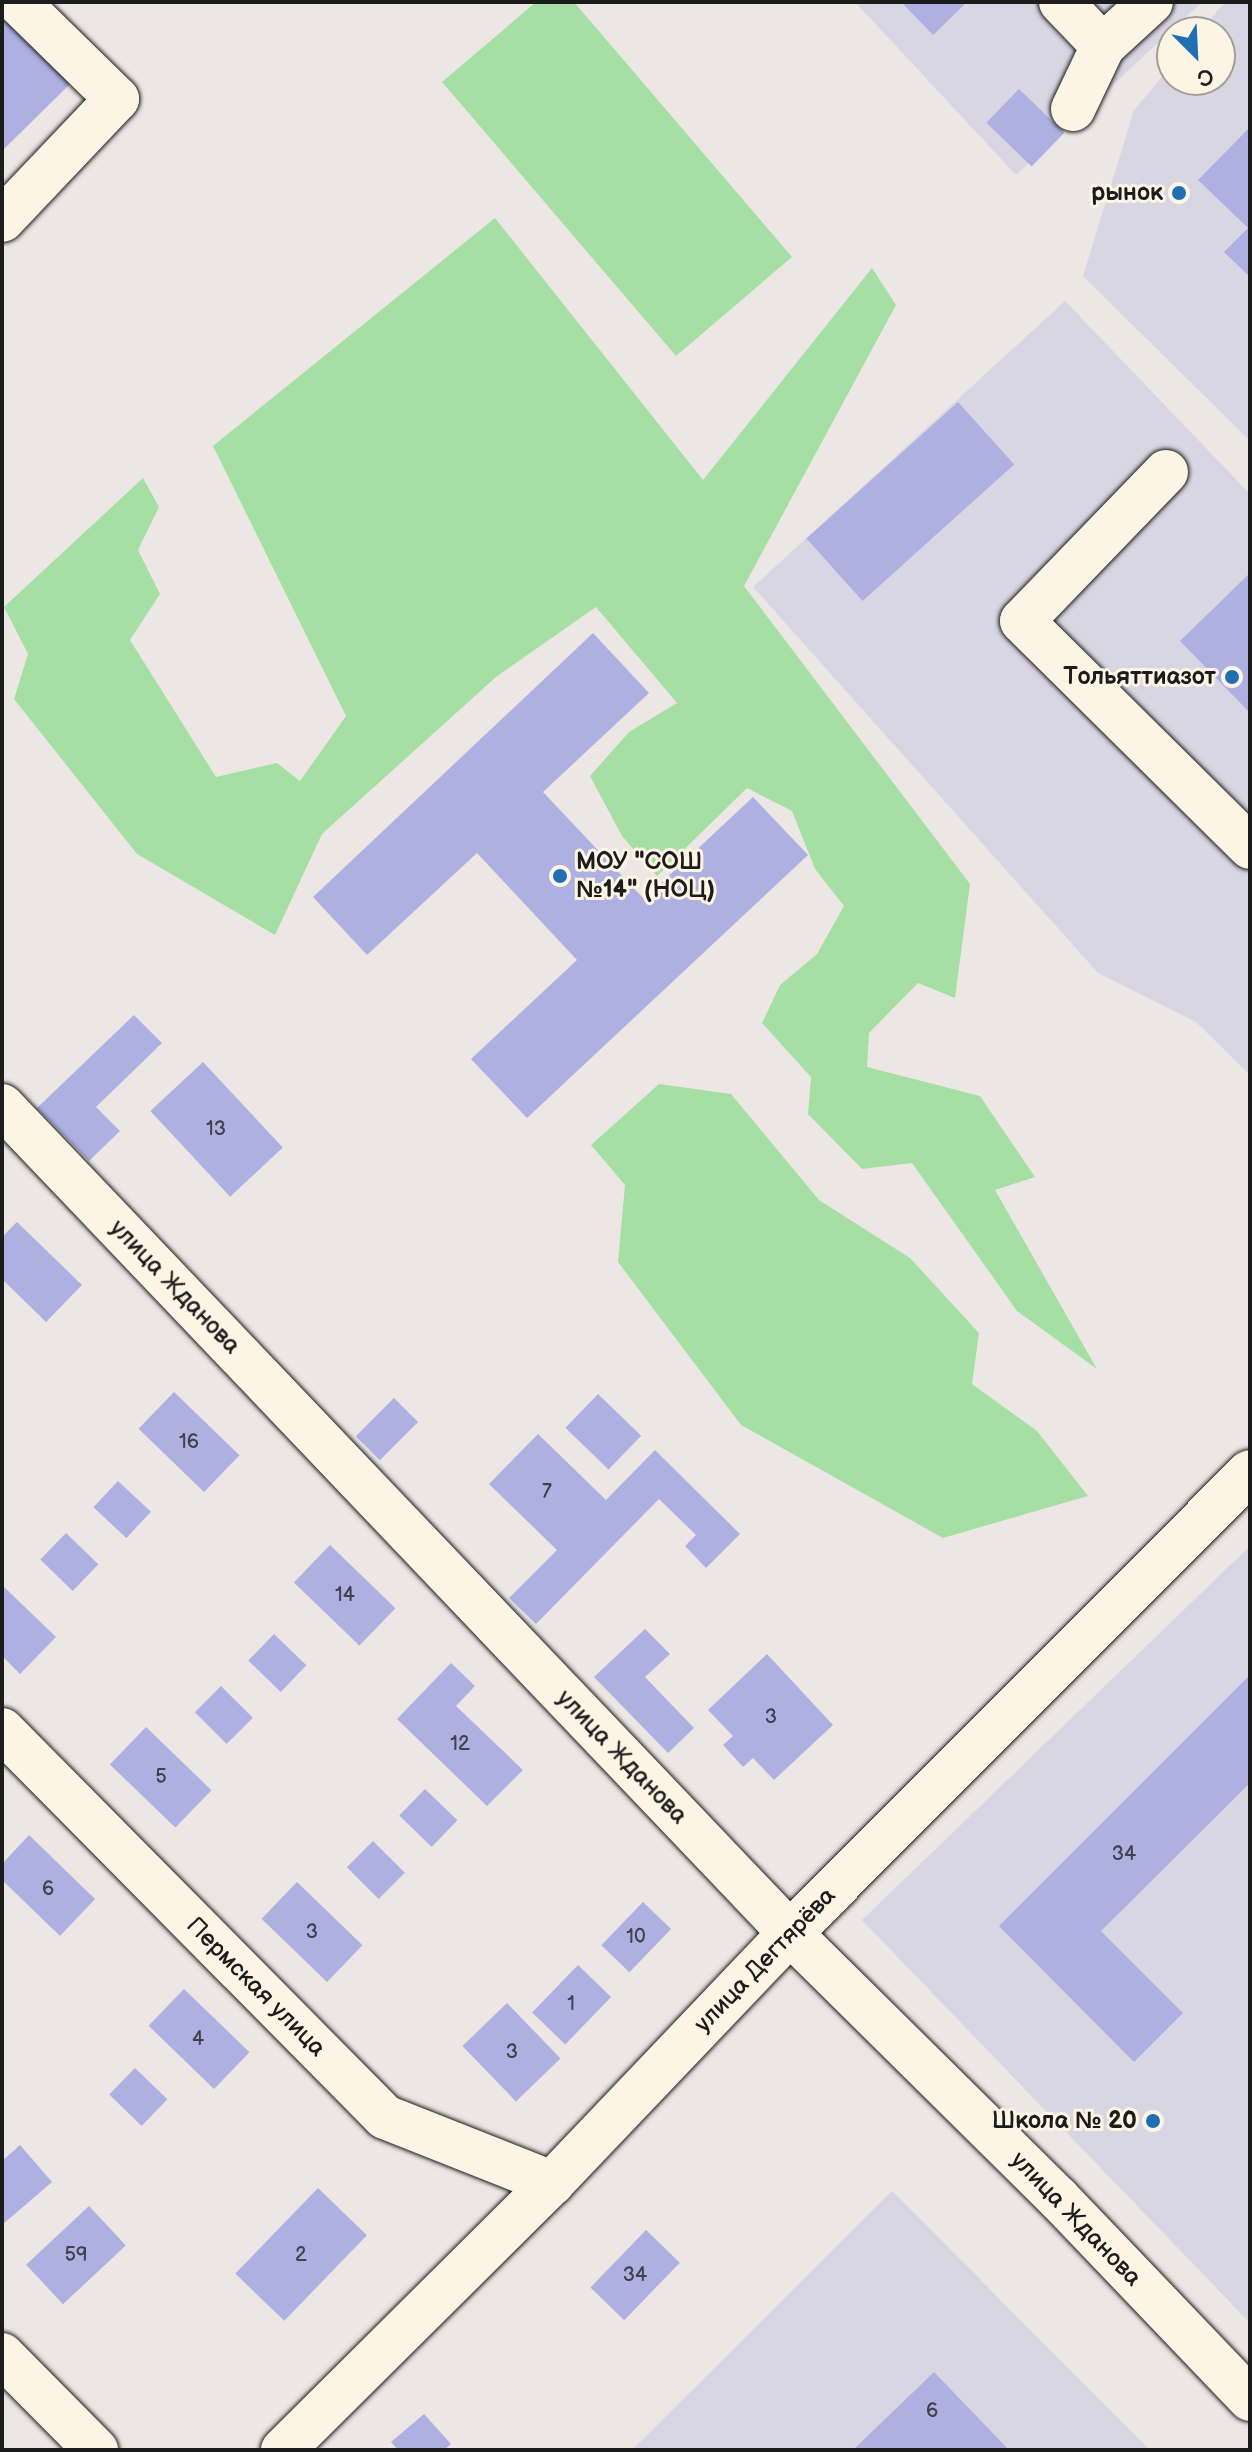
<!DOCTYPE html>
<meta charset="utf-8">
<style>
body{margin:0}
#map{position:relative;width:1252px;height:2452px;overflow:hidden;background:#ece7e4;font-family:"Balsamiq Sans",sans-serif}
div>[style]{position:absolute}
.built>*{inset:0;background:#d9d6e3}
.green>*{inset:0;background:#a6dfa4}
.building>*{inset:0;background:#aeb0e1;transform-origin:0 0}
.roads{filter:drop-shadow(0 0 2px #1c1c1c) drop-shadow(0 0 2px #1c1c1c)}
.minor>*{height:44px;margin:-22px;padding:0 22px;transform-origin:22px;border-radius:22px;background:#fcf5e5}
.dots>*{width:22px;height:22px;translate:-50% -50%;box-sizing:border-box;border:4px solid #fcf5e5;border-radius:50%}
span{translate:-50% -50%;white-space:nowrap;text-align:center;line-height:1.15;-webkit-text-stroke:6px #fcf5e5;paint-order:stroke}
.number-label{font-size:20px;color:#40414d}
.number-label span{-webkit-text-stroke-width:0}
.poi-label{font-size:24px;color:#1c1c1c;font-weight:700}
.right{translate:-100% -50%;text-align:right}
.left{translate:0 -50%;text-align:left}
.street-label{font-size:24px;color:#1c1c1c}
.frame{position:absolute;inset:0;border:4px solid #1c1c1c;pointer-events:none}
.north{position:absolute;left:1156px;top:16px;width:80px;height:80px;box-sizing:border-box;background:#fcf5e5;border:2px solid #a29e95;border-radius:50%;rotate:156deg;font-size:22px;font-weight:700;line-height:32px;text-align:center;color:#1c1c1c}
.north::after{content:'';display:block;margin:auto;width:28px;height:36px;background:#1f6fb2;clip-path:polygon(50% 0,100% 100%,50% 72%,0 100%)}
</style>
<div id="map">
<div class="built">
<i style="clip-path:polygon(855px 2px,1202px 2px,1016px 175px)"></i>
<i style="clip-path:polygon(1225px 2px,1250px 2px,1250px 441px,1083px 276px,1134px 110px,1172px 65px,1172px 80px,1220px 80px,1220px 32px,1200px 32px)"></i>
<i style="clip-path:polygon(1065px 301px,1250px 494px,1250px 1075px,1196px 1022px,1098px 973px,753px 587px)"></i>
<i style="clip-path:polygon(1250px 1546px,1250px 2323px,862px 1920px)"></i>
<i style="clip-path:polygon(892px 2191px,1150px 2450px,632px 2450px)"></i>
</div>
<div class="green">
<i style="clip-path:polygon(536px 2px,574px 2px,792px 257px,676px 356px,442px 82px)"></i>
<i style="clip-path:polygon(495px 218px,703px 480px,872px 268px,896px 305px,744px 586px,970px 884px,955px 998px,918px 983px,869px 1033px,867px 1067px,980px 1096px,1035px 1177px,995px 1190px,1097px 1369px,1017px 1311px,912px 1163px,862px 1169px,808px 1114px,811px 1077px,762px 1023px,780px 985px,817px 954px,844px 906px,815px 869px,792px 811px,747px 788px,657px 876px,622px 836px,590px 776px,629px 732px,677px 703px,596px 607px,496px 677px,322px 834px,275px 935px,137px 854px,14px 699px,28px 654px,4px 607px,143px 478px,159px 507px,138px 550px,160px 594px,130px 640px,216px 777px,277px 763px,300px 781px,346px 716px,213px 446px)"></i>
<i style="clip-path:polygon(659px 1084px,731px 1094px,819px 1200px,910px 1258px,979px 1333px,972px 1384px,1037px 1431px,1088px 1496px,943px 1538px,741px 1425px,618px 1262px,625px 1185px,591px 1145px)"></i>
</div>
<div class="building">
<i style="clip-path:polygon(901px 2px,967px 2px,933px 35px)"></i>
<i style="clip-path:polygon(2px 15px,70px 84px,2px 151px)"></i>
<i style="left:1019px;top:89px;width:63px;height:47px;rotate:44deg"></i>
<i style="clip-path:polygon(1250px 127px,1250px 277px,1224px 252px,1248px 228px,1198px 180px)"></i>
<i style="left:958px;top:402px;width:84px;height:204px;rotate:48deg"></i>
<i style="clip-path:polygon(1250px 573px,1250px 713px,1180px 641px)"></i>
<i style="clip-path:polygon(593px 633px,649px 693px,543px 792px,644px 899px,753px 797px,808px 855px,527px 1118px,471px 1059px,577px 960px,477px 853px,367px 955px,313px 897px)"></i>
<i style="clip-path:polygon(134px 1015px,162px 1043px,96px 1107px,120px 1131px,89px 1161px,37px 1108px)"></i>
<i style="left:203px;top:1062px;width:117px;height:72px;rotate:47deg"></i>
<i style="clip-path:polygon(17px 1222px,82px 1285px,46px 1322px,2px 1279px,2px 1237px)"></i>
<i style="left:174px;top:1392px;width:91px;height:51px;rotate:44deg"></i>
<i style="left:598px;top:1394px;width:60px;height:47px;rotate:44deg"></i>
<i style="left:394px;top:1398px;width:34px;height:54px;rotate:45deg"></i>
<i style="clip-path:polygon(538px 1434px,606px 1500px,655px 1450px,740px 1534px,706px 1568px,685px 1546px,696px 1535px,659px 1499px,536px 1624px,509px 1598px,557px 1550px,489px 1484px)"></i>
<i style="left:118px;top:1481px;width:45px;height:36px;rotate:43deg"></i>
<i style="left:66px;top:1533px;width:45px;height:37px;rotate:44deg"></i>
<i style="left:330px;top:1545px;width:91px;height:52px;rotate:44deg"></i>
<i style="clip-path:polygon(2px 1585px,56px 1637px,20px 1674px,2px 1656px)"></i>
<i style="clip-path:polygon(645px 1629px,670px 1654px,645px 1677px,694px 1728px,668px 1753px,594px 1677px)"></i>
<i style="left:274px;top:1634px;width:45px;height:37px;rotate:44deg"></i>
<i style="clip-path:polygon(767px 1654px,833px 1725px,774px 1780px,753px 1758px,743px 1767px,723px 1745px,733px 1736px,708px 1710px)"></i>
<i style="clip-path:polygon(451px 1663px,475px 1686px,456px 1706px,523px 1770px,487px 1806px,397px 1719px)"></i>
<i style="clip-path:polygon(1250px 1675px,1250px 1783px,1101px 1931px,1183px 2013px,1134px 2062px,999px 1926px)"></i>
<i style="left:221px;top:1686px;width:45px;height:37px;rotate:45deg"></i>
<i style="left:146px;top:1727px;width:91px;height:52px;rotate:44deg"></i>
<i style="left:425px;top:1789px;width:45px;height:37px;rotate:44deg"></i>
<i style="clip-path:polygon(29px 1835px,95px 1899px,60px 1936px,2px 1880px,2px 1864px)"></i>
<i style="left:373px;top:1841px;width:45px;height:37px;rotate:45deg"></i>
<i style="left:297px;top:1882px;width:91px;height:51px;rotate:44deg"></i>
<i style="left:643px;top:1902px;width:39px;height:60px;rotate:44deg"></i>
<i style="left:578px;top:1965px;width:46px;height:66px;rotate:44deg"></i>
<i style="left:184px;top:1989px;width:91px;height:51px;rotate:44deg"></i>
<i style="left:507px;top:2003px;width:77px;height:62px;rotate:46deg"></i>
<i style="left:135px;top:2068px;width:45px;height:37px;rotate:44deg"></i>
<i style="clip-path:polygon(20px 2145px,52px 2182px,2px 2225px,2px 2161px)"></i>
<i style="left:318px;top:2188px;width:68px;height:119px;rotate:44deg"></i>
<i style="left:89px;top:2206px;width:54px;height:86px;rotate:47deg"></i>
<i style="left:646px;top:2230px;width:47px;height:80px;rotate:44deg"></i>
<i style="clip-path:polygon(934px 2372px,1009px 2450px,853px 2450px)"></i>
<i style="clip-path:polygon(424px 2414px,451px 2444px,444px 2450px,398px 2450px,391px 2442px)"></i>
</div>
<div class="roads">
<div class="minor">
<i style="left:1061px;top:2px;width:61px;rotate:46.3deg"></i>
<i style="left:1073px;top:109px;width:70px;rotate:-64.5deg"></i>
<i style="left:1103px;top:46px;width:65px;rotate:-42.5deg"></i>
<i style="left:2px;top:220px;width:167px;rotate:-46.5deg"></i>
<i style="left:117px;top:99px;width:139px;rotate:-135.6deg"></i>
<i style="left:1166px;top:472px;width:207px;rotate:134deg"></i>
<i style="left:1022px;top:621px;width:321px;rotate:44.7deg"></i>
<i style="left:2px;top:1106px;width:1142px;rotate:46.38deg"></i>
<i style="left:790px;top:1933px;width:377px;rotate:44.7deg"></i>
<i style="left:1058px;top:2198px;width:278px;rotate:46.3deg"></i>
<i style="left:2px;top:1730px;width:544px;rotate:45.3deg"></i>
<i style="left:385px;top:2117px;width:180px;rotate:21.6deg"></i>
<i style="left:2px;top:2355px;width:134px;rotate:45.3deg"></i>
<i style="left:283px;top:2450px;width:379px;rotate:-44.8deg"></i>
<i style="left:552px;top:2183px;width:345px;rotate:-46.4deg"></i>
<i style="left:790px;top:1933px;width:651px;rotate:-45.06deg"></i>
</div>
</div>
<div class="dots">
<i style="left:1179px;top:193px;background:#1f6fb2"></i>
<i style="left:1232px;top:677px;background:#1f6fb2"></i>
<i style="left:560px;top:876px;background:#1f6fb2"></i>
<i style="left:1153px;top:2121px;background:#1f6fb2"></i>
</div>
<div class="number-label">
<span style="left:216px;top:1129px">13</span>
<span style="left:189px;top:1442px">16</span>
<span style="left:547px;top:1492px">7</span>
<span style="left:345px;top:1595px">14</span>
<span style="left:771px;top:1717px">3</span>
<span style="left:460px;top:1744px">12</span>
<span style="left:161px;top:1777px">5</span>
<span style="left:1124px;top:1854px">34</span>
<span style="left:48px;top:1889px">6</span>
<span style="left:312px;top:1932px">3</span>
<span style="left:636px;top:1937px">10</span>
<span style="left:571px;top:2004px">1</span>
<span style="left:198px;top:2039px">4</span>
<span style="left:512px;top:2052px">3</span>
<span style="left:76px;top:2255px">59</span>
<span style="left:301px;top:2255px">2</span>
<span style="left:635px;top:2275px">34</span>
<span style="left:932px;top:2411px">6</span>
</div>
<div class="poi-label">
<span class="right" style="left:1163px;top:193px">рынок</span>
<span class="right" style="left:1216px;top:677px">Тольяттиазот</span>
<span class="left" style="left:576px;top:876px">МОУ "СОШ<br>№14" (НОЦ)</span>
<span class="right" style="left:1137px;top:2121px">Школа № 20</span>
</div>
<div class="street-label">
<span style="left:175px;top:1287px;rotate:46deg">улица Жданова</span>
<span style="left:622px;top:1757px;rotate:46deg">улица Жданова</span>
<span style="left:765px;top:1960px;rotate:-46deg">улица Дегтярёва</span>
<span style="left:256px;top:1987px;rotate:45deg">Пермская улица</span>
<span style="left:1076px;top:2219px;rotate:46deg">улица Жданова</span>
</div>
<div class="frame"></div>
<div class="north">С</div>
</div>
